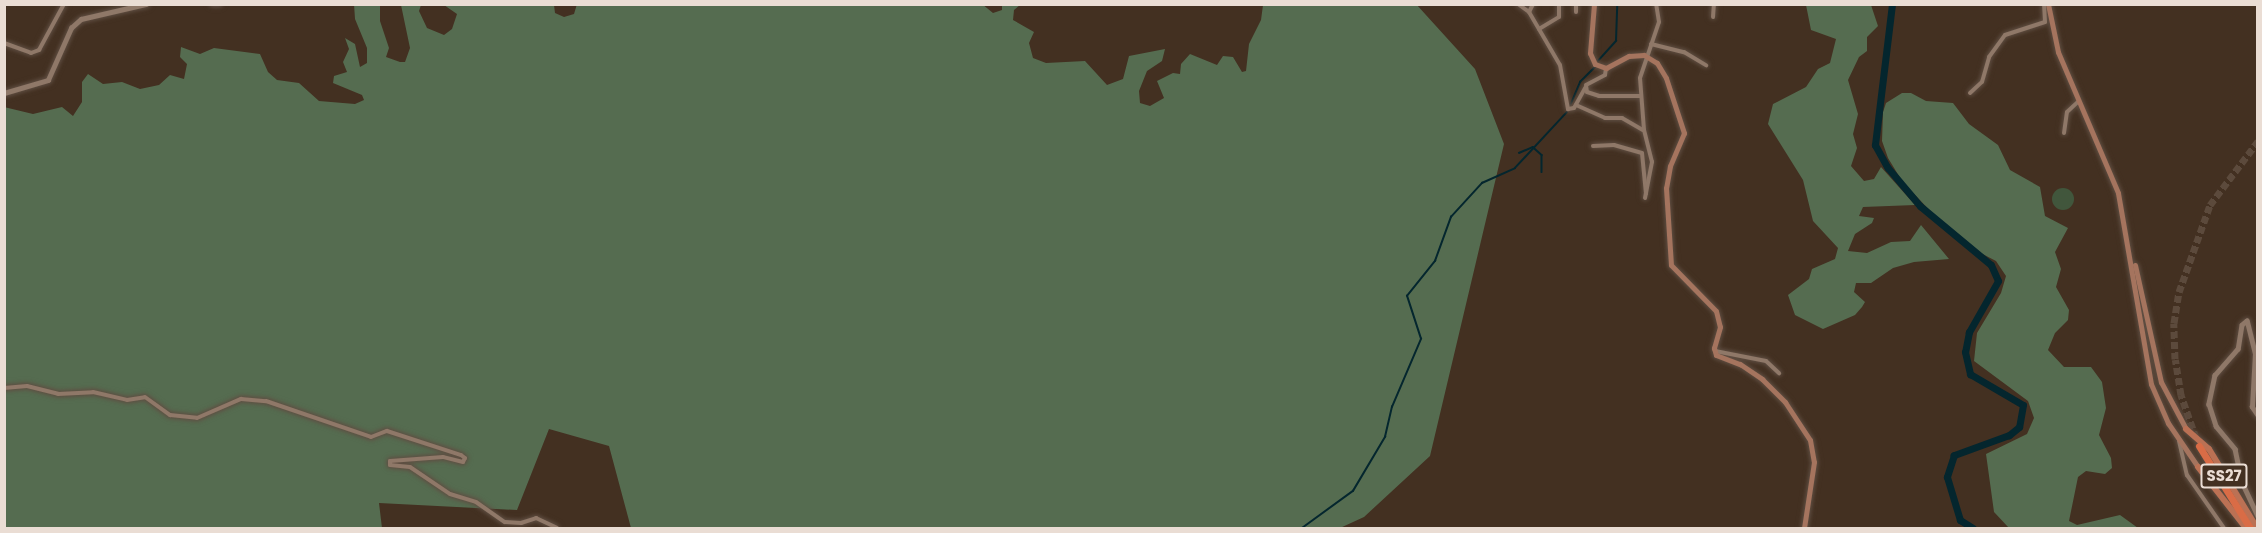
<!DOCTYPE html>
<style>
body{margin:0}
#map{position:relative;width:2262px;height:533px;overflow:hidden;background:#433021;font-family:Poppins,sans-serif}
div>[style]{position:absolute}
.green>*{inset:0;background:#41563c}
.round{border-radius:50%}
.forest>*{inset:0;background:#556c50}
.stream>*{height:1.5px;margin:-0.75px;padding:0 0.75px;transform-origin:0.75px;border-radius:0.75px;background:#04262e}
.river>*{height:7px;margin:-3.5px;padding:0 3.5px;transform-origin:3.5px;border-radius:3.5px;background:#04262e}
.motorway-tunnel>*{height:7px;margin-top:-3.5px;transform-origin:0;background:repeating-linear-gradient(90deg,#5c4a3c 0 7px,transparent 0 10.5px)}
.roads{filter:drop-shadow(0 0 2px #5f4e42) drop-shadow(0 0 2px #5f4e42)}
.minor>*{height:4px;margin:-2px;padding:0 2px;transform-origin:2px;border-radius:2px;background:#8f7868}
.tertiary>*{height:4.5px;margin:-2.25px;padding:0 2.25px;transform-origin:2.25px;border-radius:2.25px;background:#8f7868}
.secondary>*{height:5px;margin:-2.5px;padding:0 2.5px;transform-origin:2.5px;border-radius:2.5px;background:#a5745e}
.primary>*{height:6px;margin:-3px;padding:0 3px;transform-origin:3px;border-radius:3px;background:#bb7154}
.motorway>*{height:7px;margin:-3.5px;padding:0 3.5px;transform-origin:3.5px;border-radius:3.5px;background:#d96c46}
span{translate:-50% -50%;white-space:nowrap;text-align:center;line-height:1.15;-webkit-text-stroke:5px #433021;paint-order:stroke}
.shield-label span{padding:2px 4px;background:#433021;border:2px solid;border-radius:4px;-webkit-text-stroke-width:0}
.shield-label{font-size:15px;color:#eaddd4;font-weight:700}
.frame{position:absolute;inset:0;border:6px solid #eaddd4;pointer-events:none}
</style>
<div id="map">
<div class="green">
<i class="round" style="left:2052px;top:188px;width:22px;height:22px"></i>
</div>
<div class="forest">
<i style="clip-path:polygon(354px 4px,380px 5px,380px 21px,389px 48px,386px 57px,400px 62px,405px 62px,410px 48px,401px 5px,421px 5px,419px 11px,427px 28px,444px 35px,452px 29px,457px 14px,444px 5px,554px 5px,555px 13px,564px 17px,574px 14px,577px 4px,982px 4px,993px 13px,1002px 10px,1002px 5px,1020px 5px,1014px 10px,1013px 20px,1034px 32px,1029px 43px,1033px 58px,1046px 63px,1085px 61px,1107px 85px,1123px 79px,1129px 56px,1165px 49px,1162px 61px,1147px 71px,1139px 91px,1140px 103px,1150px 106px,1164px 98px,1157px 81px,1173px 73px,1180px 74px,1181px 64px,1190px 54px,1217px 65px,1223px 56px,1233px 57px,1242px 72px,1246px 71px,1249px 44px,1261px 20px,1263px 5px,1416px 4px,1475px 69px,1504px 144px,1430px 456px,1364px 517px,1340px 528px,631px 528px,609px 446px,549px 429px,517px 510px,379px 503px,382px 528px,5px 528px,4px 107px,33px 114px,62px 107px,73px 116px,82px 102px,82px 82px,88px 74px,103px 84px,122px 82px,140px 89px,159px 85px,170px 75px,184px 79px,187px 64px,180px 57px,181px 47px,200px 54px,214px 48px,260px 54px,268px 72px,277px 80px,299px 83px,319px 101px,355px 104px,364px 100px,362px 95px,333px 83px,334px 76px,347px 72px,343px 62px,349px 49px,345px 38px,355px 44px,360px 67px,367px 63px,367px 48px,355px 19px)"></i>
<i style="clip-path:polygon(1806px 5px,1871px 5px,1878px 26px,1867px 37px,1867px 51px,1859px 57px,1848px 80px,1858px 114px,1853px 134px,1857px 148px,1851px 166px,1864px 181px,1874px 179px,1881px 167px,1915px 205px,1863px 207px,1859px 216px,1874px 218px,1872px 223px,1855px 234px,1848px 251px,1867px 253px,1891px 242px,1910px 241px,1921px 225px,1949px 259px,1914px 262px,1893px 268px,1871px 283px,1856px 283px,1854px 292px,1865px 302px,1862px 307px,1855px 315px,1823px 329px,1795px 315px,1788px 295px,1809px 279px,1812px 269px,1835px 259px,1838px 248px,1813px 221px,1803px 180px,1768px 124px,1773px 104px,1806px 87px,1818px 69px,1830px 63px,1836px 39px,1811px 30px)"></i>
<i style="clip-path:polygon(1902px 93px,1911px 93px,1926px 101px,1953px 103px,1969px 124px,1998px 145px,2010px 170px,2040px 187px,2045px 216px,2068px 228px,2055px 252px,2061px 269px,2056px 287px,2069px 310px,2068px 320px,2055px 333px,2048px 350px,2064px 367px,2091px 367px,2102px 382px,2106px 408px,2099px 435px,2111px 458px,2112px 468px,2105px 474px,2086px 471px,2078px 477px,2069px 521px,2077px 525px,2120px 515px,2138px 528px,2009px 528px,1994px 512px,1986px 454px,2027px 434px,2034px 418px,2028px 401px,1974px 361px,1977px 333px,2001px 293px,2006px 276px,1996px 261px,1971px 248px,1935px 216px,1902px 181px,1888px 158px,1882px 141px,1883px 112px,1886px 103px)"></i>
</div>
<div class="stream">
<i style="left:1598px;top:61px;width:27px;rotate:-48deg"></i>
<i style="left:1616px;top:41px;width:37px;rotate:-88deg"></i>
<i style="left:1570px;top:106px;width:26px;rotate:-67deg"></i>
<i style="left:1580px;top:82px;width:21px;rotate:-45deg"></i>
<i style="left:1519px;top:153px;width:15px;rotate:-23deg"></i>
<i style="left:1533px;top:147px;width:12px;rotate:42deg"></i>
<i style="left:1542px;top:155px;width:17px;rotate:90deg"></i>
<i style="left:1302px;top:528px;width:63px;rotate:-36deg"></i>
<i style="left:1353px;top:491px;width:63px;rotate:-59.3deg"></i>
<i style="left:1385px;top:437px;width:31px;rotate:-77deg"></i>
<i style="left:1392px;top:407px;width:74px;rotate:-66.9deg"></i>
<i style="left:1421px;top:339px;width:45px;rotate:-108deg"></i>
<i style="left:1407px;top:296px;width:45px;rotate:-51.3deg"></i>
<i style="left:1435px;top:261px;width:47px;rotate:-70deg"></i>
<i style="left:1451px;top:217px;width:46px;rotate:-47.6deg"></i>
<i style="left:1482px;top:183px;width:36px;rotate:-24deg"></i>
<i style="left:1515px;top:168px;width:76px;rotate:-47.1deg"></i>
</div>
<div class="river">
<i style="left:1892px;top:4px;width:142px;rotate:96.9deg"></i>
<i style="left:1875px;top:145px;width:26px;rotate:61deg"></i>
<i style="left:1888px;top:168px;width:50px;rotate:49.9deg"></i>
<i style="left:1920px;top:206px;width:92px;rotate:39.7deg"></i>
<i style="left:1991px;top:265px;width:17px;rotate:66deg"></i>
<i style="left:1998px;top:281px;width:59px;rotate:119.6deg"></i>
<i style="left:1969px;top:332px;width:20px;rotate:101deg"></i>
<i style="left:1965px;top:352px;width:23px;rotate:77deg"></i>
<i style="left:1970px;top:374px;width:61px;rotate:30.3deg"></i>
<i style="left:2023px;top:405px;width:22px;rotate:100deg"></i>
<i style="left:2019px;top:427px;width:13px;rotate:141deg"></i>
<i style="left:2009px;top:435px;width:59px;rotate:160deg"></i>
<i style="left:1954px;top:455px;width:23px;rotate:108deg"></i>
<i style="left:1947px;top:477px;width:45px;rotate:73.2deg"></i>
<i style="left:1960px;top:520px;width:15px;rotate:32deg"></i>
</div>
<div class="motorway-tunnel">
<i style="left:2196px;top:438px;width:46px;rotate:-109.2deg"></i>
<i style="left:2181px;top:395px;width:36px;rotate:-99deg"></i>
<i style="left:2175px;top:359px;width:36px;rotate:-92deg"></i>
<i style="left:2174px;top:323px;width:31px;rotate:-81deg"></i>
<i style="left:2179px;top:292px;width:92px;rotate:-70.4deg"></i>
<i style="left:2210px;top:205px;width:80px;rotate:-53.1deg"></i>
</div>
<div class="roads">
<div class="minor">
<i style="left:1518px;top:4px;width:14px;rotate:36deg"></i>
<i style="left:1529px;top:12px;width:61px;rotate:59.7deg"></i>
<i style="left:1560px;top:65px;width:45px;rotate:79.7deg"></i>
<i style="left:1568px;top:109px;width:6px;rotate:-9deg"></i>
<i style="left:1574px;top:108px;width:23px;rotate:-61deg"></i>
<i style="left:1529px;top:12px;width:9px;rotate:-63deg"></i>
<i style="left:1576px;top:12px;width:8px;rotate:-90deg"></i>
<i style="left:1713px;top:17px;width:13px;rotate:-86deg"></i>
<i style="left:1539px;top:29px;width:23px;rotate:-31deg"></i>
<i style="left:1559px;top:17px;width:13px;rotate:-90deg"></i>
<i style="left:4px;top:43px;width:29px;rotate:20deg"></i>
<i style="left:31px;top:53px;width:9px;rotate:-21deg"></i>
<i style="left:39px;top:50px;width:52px;rotate:-61.5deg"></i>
<i style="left:1651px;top:44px;width:34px;rotate:14deg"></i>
<i style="left:1684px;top:52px;width:26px;rotate:31deg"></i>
<i style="left:1606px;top:68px;width:7px;rotate:98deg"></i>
<i style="left:1605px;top:75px;width:21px;rotate:152deg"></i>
<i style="left:1586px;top:85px;width:7px;rotate:82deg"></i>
<i style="left:1587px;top:92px;width:13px;rotate:18deg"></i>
<i style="left:1599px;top:96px;width:41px"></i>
<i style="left:1970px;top:93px;width:16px;rotate:-43deg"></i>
<i style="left:1982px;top:82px;width:26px;rotate:-74deg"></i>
<i style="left:1989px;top:57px;width:27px;rotate:-54deg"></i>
<i style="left:2005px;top:35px;width:42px;rotate:-18deg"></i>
<i style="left:2045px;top:22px;width:18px;rotate:-93deg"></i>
<i style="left:1576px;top:105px;width:32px;rotate:24deg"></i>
<i style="left:1605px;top:118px;width:17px"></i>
<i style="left:1622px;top:118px;width:24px;rotate:30deg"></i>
<i style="left:2064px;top:133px;width:21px;rotate:-82deg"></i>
<i style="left:2067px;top:112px;width:16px;rotate:-43deg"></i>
<i style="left:1593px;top:146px;width:21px;rotate:-3deg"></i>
<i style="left:1614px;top:145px;width:29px;rotate:16deg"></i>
<i style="left:1642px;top:153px;width:41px;rotate:84.4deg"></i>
<i style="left:1645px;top:198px;width:37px;rotate:-79deg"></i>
<i style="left:1652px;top:162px;width:33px;rotate:-104deg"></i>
<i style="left:1644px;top:130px;width:52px;rotate:-94.4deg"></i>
<i style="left:1640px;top:78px;width:59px;rotate:-71.3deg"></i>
<i style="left:1659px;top:22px;width:18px;rotate:-99deg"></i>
<i style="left:1715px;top:351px;width:52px;rotate:11.1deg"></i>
<i style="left:1766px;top:361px;width:18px;rotate:43deg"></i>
<i style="left:4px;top:388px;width:23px;rotate:-5deg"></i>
<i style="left:27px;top:386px;width:32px;rotate:14deg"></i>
<i style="left:58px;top:394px;width:35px;rotate:-3deg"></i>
<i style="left:93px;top:392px;width:35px;rotate:13deg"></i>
<i style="left:127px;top:400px;width:18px;rotate:-9deg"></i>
<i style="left:145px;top:397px;width:31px;rotate:36deg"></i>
<i style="left:170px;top:415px;width:27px;rotate:6deg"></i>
<i style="left:197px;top:418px;width:48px;rotate:-23.4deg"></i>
<i style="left:241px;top:399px;width:25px;rotate:5deg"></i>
<i style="left:266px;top:401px;width:111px;rotate:18.9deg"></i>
<i style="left:371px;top:437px;width:17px;rotate:-21deg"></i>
<i style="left:387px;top:431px;width:78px;rotate:18deg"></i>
<i style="left:461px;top:455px;width:5px;rotate:37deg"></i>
<i style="left:465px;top:458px;width:4px;rotate:117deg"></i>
<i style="left:463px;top:462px;width:21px;rotate:-166deg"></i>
<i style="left:443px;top:457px;width:53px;rotate:175.7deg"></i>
<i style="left:390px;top:461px;width:4px;rotate:90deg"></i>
<i style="left:390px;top:465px;width:20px;rotate:6deg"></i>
<i style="left:410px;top:467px;width:48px;rotate:34deg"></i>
<i style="left:450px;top:494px;width:27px;rotate:17deg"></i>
<i style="left:476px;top:502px;width:35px;rotate:35deg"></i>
<i style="left:505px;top:522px;width:16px;rotate:4deg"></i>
<i style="left:521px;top:523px;width:16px;rotate:-18deg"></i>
<i style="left:536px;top:518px;width:23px;rotate:25deg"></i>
<i style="left:2179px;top:441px;width:35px;rotate:77deg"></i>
<i style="left:2187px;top:475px;width:65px;rotate:55.1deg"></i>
</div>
<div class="tertiary">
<i style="left:212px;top:4px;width:8px"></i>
<i style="left:4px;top:93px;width:46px;rotate:-16.5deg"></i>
<i style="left:48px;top:80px;width:57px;rotate:-66.1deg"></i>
<i style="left:71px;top:28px;width:13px;rotate:-42deg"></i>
<i style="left:81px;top:19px;width:67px;rotate:-13deg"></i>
<i style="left:2258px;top:416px;width:11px;rotate:-124deg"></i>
<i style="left:2252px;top:407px;width:53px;rotate:-86.8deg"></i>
<i style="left:2255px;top:354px;width:34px;rotate:-104deg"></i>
<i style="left:2247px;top:321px;width:6px;rotate:141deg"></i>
<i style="left:2242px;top:325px;width:24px;rotate:99deg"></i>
<i style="left:2238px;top:349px;width:35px;rotate:131deg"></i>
<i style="left:2215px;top:375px;width:30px;rotate:102deg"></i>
<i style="left:2209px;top:404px;width:23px;rotate:72deg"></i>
<i style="left:2216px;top:426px;width:30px;rotate:50deg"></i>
<i style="left:2235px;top:449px;width:34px;rotate:78deg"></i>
<i style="left:2242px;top:482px;width:38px;rotate:65deg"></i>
</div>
<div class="secondary">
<i style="left:1594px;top:4px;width:49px;rotate:94.7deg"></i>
<i style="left:1590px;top:53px;width:12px;rotate:66deg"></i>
<i style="left:1595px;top:64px;width:12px;rotate:20deg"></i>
<i style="left:1606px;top:68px;width:26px;rotate:-28deg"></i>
<i style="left:1629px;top:56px;width:15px;rotate:-4deg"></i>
<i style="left:1644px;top:55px;width:15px;rotate:32deg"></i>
<i style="left:1657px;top:63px;width:17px;rotate:59deg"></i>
<i style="left:1666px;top:78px;width:58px;rotate:71.9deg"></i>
<i style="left:1684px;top:133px;width:36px;rotate:113deg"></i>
<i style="left:1670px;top:166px;width:22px;rotate:100deg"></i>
<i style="left:1666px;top:188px;width:77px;rotate:86.3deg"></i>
<i style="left:1671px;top:265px;width:64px;rotate:45.6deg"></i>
<i style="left:1716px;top:311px;width:16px;rotate:76deg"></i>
<i style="left:1720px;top:327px;width:22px;rotate:106deg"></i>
<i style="left:1714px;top:348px;width:7px;rotate:74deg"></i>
<i style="left:1716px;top:355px;width:26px;rotate:21deg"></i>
<i style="left:1740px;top:364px;width:27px;rotate:34deg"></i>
<i style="left:1762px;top:379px;width:33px;rotate:45deg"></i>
<i style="left:1785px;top:402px;width:45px;rotate:56.7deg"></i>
<i style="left:1810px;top:440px;width:22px;rotate:80deg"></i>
<i style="left:1814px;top:462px;width:67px;rotate:98.6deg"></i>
<i style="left:2048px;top:4px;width:49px;rotate:78.2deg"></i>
<i style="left:2058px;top:52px;width:153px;rotate:66.9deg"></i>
<i style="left:2118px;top:193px;width:194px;rotate:80.2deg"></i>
<i style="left:2151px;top:384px;width:43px;rotate:66.4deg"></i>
<i style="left:2168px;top:423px;width:53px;rotate:55.7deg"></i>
<i style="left:2135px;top:265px;width:120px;rotate:77.5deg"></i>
<i style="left:2161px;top:382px;width:53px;rotate:62deg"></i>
</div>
<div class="primary">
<i style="left:2186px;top:429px;width:30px;rotate:41deg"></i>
<i style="left:2209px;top:449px;width:92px;rotate:58.7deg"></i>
<i style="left:2198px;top:467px;width:78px;rotate:51.8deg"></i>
</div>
<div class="motorway">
<i style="left:2199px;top:446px;width:97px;rotate:58.1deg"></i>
</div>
</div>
<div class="shield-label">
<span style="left:2224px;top:476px">SS27</span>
</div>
<div class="frame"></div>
</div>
